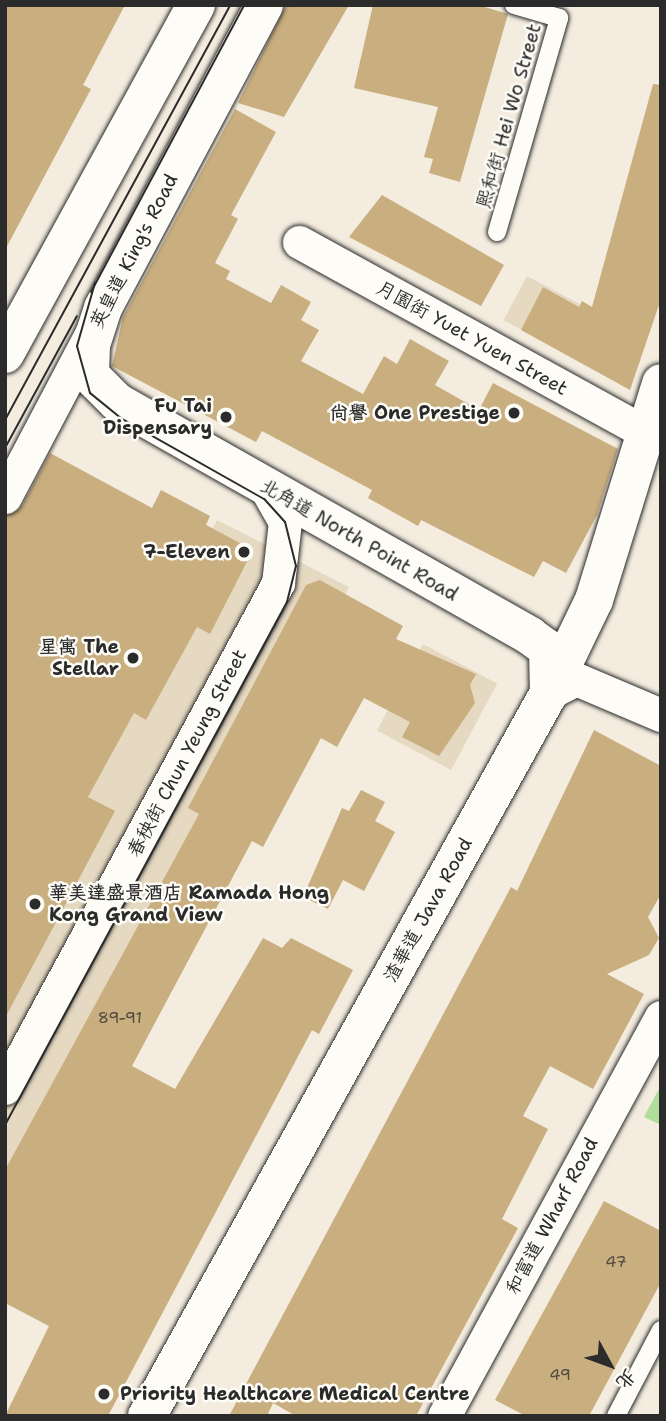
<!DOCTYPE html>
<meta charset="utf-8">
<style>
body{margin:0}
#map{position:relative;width:666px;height:1421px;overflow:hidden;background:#f3ecdf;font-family:"Shantell Sans","LXGW WenKai TC",sans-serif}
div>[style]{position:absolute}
.built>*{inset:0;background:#e6d9c2;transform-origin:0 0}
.green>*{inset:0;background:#b0dd9b}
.building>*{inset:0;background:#c9ae7f}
.roads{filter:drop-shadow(0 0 2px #2b2b2b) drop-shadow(0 0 2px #2b2b2b)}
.lane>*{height:18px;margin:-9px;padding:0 9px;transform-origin:9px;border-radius:9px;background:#fdfcf7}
.street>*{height:33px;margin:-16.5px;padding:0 16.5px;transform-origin:16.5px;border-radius:16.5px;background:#fdfcf7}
.secondary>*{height:38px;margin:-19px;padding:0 19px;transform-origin:19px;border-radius:19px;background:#fdfcf7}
.tram>*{height:2px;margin:-1px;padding:0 1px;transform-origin:1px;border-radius:1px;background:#2b2b2b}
.dots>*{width:19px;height:19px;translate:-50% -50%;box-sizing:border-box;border:4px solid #fdfcf7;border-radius:50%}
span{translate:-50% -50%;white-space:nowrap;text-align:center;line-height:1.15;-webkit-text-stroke:5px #fdfcf7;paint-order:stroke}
.number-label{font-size:16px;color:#524c40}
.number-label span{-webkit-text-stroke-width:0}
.street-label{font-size:19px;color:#2b2b2b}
.poi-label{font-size:19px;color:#2b2b2b;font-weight:700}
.right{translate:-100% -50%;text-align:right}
.left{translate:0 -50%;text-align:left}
.frame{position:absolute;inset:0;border:7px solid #2b2b2b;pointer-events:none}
.north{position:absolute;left:575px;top:1330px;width:70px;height:70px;-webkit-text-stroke:5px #fdfcf7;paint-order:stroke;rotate:131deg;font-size:19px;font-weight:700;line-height:28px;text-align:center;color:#2b2b2b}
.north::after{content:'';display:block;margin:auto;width:24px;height:32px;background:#2b2b2b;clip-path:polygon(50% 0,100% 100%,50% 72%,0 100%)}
</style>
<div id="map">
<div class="built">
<i style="left:527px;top:276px;width:132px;height:50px;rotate:28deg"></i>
<i style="clip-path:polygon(217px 520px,349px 587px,5px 1262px,5px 783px,163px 610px,207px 525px,213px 528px)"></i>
<i style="left:423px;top:644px;width:84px;height:98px;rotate:28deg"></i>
</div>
<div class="green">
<i style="clip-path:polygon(661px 1085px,661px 1125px,644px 1117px)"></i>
</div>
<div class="building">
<i style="clip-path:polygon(5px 5px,125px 5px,83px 85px,91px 89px,5px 250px)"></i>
<i style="clip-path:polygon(286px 5px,349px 5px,284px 117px,238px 103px)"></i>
<i style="clip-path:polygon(373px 5px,478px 5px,508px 14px,460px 182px,429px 173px,433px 159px,424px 157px,438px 107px,354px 88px)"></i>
<i style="clip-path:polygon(653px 84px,661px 85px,661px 299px,630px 390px,521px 330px,543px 287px,579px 307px,582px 301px,592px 307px)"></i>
<i style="clip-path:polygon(235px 109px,276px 132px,231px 215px,238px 219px,215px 263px,230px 271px,226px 279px,271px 303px,281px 285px,311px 302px,301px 320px,319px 330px,301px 361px,363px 394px,384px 356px,397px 364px,410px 339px,449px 361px,435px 385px,479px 410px,493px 383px,618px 449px,597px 515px,566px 573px,543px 561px,534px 577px,421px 520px,418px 526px,368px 498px,372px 490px,262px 431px,256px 442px,112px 366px,123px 317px)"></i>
<i style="clip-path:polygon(382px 195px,504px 265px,481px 306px,349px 237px)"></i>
<i style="clip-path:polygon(50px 453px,152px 508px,161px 490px,210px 516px,206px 525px,253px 550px,210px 634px,197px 627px,146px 720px,134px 713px,88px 797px,115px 811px,5px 1018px,5px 516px,22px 506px)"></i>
<i style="clip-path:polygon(320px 580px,403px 626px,396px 639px,476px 674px,470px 685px,475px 703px,439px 756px,402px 737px,410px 722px,364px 698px,337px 747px,321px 738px,263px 847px,252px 841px,132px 1066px,175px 1089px,263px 938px,282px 948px,291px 938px,353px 970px,319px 1034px,312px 1030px,108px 1416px,5px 1416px,49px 1326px,5px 1303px,5px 1170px,199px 814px,188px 808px,306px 585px)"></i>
<i style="clip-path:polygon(594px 730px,661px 766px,661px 894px,648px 917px,659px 938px,649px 955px,607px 974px,644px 994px,593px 1089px,550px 1066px,523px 1116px,548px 1129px,502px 1219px,518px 1228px,416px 1416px,296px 1416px,273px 1403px,267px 1416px,229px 1416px,511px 887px,517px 891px)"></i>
<i style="clip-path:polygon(361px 790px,385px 802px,375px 821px,395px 832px,364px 891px,343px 880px,328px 909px,303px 897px,342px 808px,349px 811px)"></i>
<i style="clip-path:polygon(604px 1201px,661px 1231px,661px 1282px,589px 1416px,526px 1416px,495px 1400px)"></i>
</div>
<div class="roads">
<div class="lane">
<i style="left:497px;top:232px;width:223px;rotate:-73.8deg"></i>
<i style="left:559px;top:18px;width:47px;rotate:-163.9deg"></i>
<i style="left:616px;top:1416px;width:97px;rotate:-62.4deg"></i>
</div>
<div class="street">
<i style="left:299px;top:242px;width:396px;rotate:28.8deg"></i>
<i style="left:5px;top:497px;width:187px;rotate:-62.2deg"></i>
<i style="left:549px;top:693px;width:30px;rotate:-27deg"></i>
<i style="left:576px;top:679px;width:92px;rotate:23deg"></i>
<i style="left:5px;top:1088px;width:574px;rotate:-61.6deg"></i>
<i style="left:278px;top:583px;width:61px;rotate:-83.5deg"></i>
<i style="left:285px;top:522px;width:43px;rotate:-119.6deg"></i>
<i style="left:444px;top:1416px;width:454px;rotate:-61.5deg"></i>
</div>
<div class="secondary">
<i style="left:264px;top:5px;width:343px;rotate:118deg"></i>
<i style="left:103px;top:308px;width:39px;rotate:108deg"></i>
<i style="left:91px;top:345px;width:30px;rotate:92deg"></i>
<i style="left:90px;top:375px;width:38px;rotate:45deg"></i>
<i style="left:117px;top:402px;width:475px;rotate:29.5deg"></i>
<i style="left:530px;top:636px;width:22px;rotate:36deg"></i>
<i style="left:548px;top:649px;width:44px;rotate:88.7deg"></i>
<i style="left:5px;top:354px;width:398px;rotate:-61.3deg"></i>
<i style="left:147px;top:1416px;width:827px;rotate:-60.93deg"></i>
<i style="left:549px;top:693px;width:103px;rotate:-64.2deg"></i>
<i style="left:594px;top:600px;width:227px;rotate:-72.8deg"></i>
</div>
</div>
<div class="tram">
<i style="left:91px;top:292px;width:325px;rotate:-61.9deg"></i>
<i style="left:5px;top:420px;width:472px;rotate:-61.5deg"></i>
<i style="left:5px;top:448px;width:150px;rotate:-61.4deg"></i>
<i style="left:5px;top:1125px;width:594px;rotate:-61.67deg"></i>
<i style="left:287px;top:602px;width:37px;rotate:-76deg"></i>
<i style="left:296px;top:566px;width:45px;rotate:-104deg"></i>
<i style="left:285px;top:522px;width:31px;rotate:-132deg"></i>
<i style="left:264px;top:499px;width:163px;rotate:-150.6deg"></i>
<i style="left:122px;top:419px;width:41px;rotate:-140.9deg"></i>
<i style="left:90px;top:393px;width:49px;rotate:-105.5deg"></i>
<i style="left:77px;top:346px;width:66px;rotate:-74.1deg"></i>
</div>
<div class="dots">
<i style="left:514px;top:413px;background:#2b2b2b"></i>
<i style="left:226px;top:417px;background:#2b2b2b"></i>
<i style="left:244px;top:552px;background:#2b2b2b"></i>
<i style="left:133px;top:658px;background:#2b2b2b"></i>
<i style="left:35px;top:904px;background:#2b2b2b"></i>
<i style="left:104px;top:1394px;background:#2b2b2b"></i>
</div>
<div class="number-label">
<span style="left:120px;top:1018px">89-91</span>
<span style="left:616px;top:1262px">47</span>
<span style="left:560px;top:1375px">49</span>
</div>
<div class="street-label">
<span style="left:509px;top:116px;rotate:-74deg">熙和街 Hei Wo Street</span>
<span style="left:134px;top:251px;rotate:-63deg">英皇道 King's Road</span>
<span style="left:472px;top:338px;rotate:29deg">月園街 Yuet Yuen Street</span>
<span style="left:359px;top:540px;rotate:30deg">北角道 North Point Road</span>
<span style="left:187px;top:753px;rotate:-62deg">春秧街 Chun Yeung Street</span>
<span style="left:428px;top:910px;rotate:-61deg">渣華道 Java Road</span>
<span style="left:552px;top:1216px;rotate:-62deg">和富道 Wharf Road</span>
</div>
<div class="poi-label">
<span class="right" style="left:212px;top:417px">Fu Tai<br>Dispensary</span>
<span class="right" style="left:500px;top:413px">尚譽 One Prestige</span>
<span class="right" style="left:230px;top:552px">7-Eleven</span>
<span class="right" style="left:119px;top:658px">星寓 The<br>Stellar</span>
<span class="left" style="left:49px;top:904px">華美達盛景酒店 Ramada Hong<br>Kong Grand View</span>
<span class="left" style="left:120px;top:1394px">Priority Healthcare Medical Centre</span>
</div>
<div class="frame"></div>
<div class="north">北</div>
</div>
